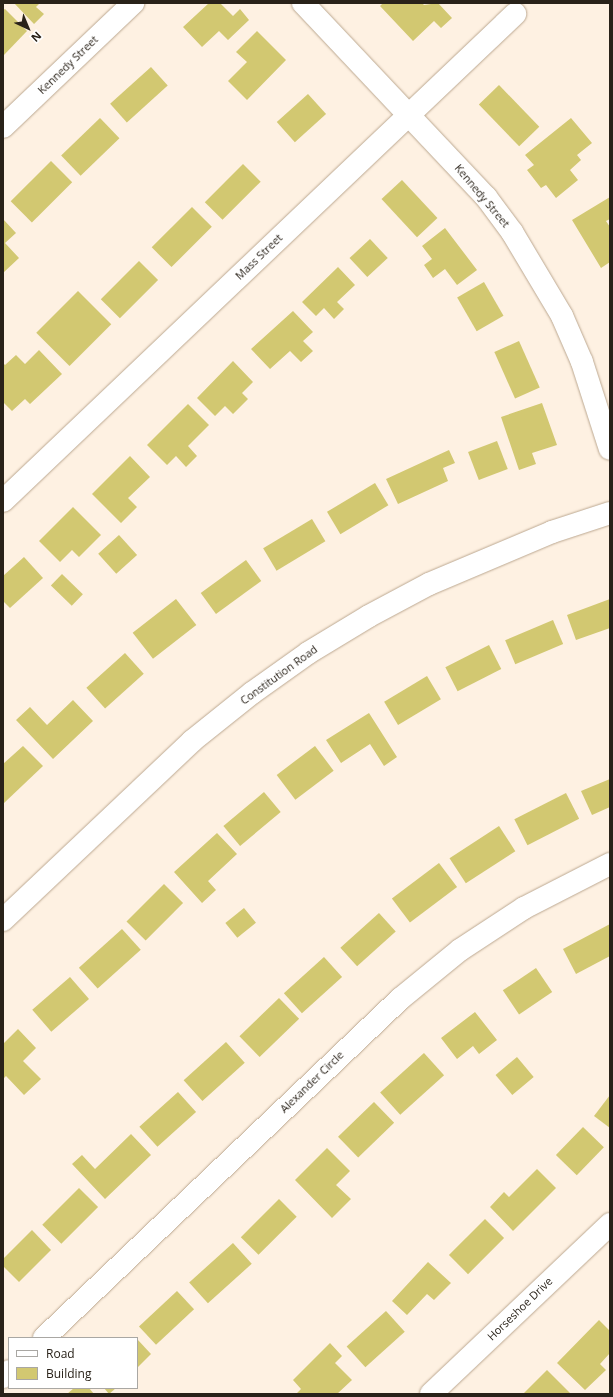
<!DOCTYPE html>
<style>
body{margin:0}
#map{position:relative;width:613px;height:1397px;overflow:hidden;background:#fef1e2;font-family:"Open Sans",sans-serif}
div>[style]{position:absolute}
.building>*{inset:0;background:#d2c871;transform-origin:0 0}
.roads{filter:drop-shadow(0 0 1px #bca891) drop-shadow(0 0 1px #bca891)}
.minor>*{height:22px;margin:-11px;padding:0 11px;transform-origin:11px;border-radius:11px;background:#fff}
span{translate:-50% -50%;white-space:nowrap;text-align:center;line-height:1.15;-webkit-text-stroke:4px #fff;paint-order:stroke}
.street-label{font-size:11px;color:#292219}
.frame{position:absolute;inset:0;border:4px solid #292219;pointer-events:none}
.legend{position:absolute;left:8px;top:1337px;width:130px;height:52px;box-sizing:border-box;background:#fff;border:1px solid #a9a7a3;margin:0;padding:5px 7px;list-style:none;font-size:12px;color:#292219}
.legend li{display:flex;align-items:center;gap:8px;height:20px}
.legend b{width:20px;border:1px solid #a9a7a3}
.north{position:absolute;left:8px;top:8px;width:40px;height:40px;-webkit-text-stroke:3px #fff;paint-order:stroke;rotate:136deg;font-size:11px;font-weight:700;line-height:16px;text-align:center;color:#292219}
.north::after{content:'';display:block;margin:auto;width:14px;height:18px;background:#292219;clip-path:polygon(50% 0,100% 100%,50% 72%,0 100%)}
</style>
<div id="map">
<div class="building">
<i style="clip-path:polygon(14px 3px,40px 3px,36px 7px,44px 14px,34px 24px)"></i>
<i style="clip-path:polygon(209px 3px,220px 3px,233px 16px,240px 9px,249px 20px,228px 40px,219px 31px,202px 47px,183px 27px)"></i>
<i style="clip-path:polygon(383px 3px,422px 3px,424px 5px,438px 3px,452px 18px,441px 28px,434px 21px,413px 41px,380px 6px)"></i>
<i style="clip-path:polygon(5px 9px,27px 31px,3px 56px,3px 10px)"></i>
<i style="clip-path:polygon(257px 31px,286px 60px,247px 100px,228px 81px,247px 62px,236px 52px)"></i>
<i style="left:151px;top:67px;width:25px;height:55px;rotate:48deg"></i>
<i style="left:499px;top:85px;width:58px;height:28px;rotate:46deg"></i>
<i style="left:308px;top:94px;width:27px;height:42px;rotate:48deg"></i>
<i style="left:100px;top:118px;width:28px;height:54px;rotate:46deg"></i>
<i style="clip-path:polygon(571px 118px,592px 143px,577px 155px,581px 160px,570px 170px,578px 180px,556px 198px,546px 185px,541px 188px,527px 170px,534px 165px,525px 155px)"></i>
<i style="left:51px;top:161px;width:30px;height:57px;rotate:45deg"></i>
<i style="left:243px;top:164px;width:25px;height:54px;rotate:45deg"></i>
<i style="left:402px;top:180px;width:52px;height:28px;rotate:47deg"></i>
<i style="clip-path:polygon(610px 197px,610px 219px,606px 221px,610px 227px,610px 262px,601px 268px,572px 220px)"></i>
<i style="left:192px;top:207px;width:28px;height:57px;rotate:45deg"></i>
<i style="clip-path:polygon(3px 219px,16px 233px,5px 243px,19px 258px,3px 273px)"></i>
<i style="clip-path:polygon(445px 228px,477px 270px,457px 285px,445px 269px,433px 278px,424px 265px,432px 259px,422px 246px)"></i>
<i style="left:370px;top:239px;width:26px;height:28px;rotate:47deg"></i>
<i style="left:139px;top:261px;width:27px;height:54px;rotate:45deg"></i>
<i style="clip-path:polygon(338px 267px,355px 285px,337px 302px,344px 309px,334px 319px,324px 308px,316px 316px,302px 302px)"></i>
<i style="left:484px;top:282px;width:39px;height:31px;rotate:60deg"></i>
<i style="left:78px;top:291px;width:47px;height:59px;rotate:45deg"></i>
<i style="clip-path:polygon(293px 311px,313px 332px,303px 341px,313px 351px,301px 362px,290px 351px,270px 369px,251px 349px)"></i>
<i style="left:519px;top:341px;width:51px;height:27px;rotate:66deg"></i>
<i style="clip-path:polygon(39px 350px,62px 374px,30px 404px,25px 399px,12px 411px,3px 402px,3px 363px,5px 365px,16px 355px,25px 364px)"></i>
<i style="clip-path:polygon(233px 361px,253px 382px,242px 393px,248px 399px,233px 414px,225px 406px,215px 416px,197px 398px)"></i>
<i style="clip-path:polygon(542px 403px,557px 445px,532px 453px,536px 464px,519px 470px,501px 417px)"></i>
<i style="clip-path:polygon(188px 404px,209px 425px,188px 446px,197px 456px,186px 467px,176px 456px,167px 465px,147px 445px)"></i>
<i style="left:497px;top:441px;width:30px;height:31px;rotate:69deg"></i>
<i style="clip-path:polygon(449px 450px,455px 463px,443px 468px,448px 481px,398px 504px,386px 479px)"></i>
<i style="clip-path:polygon(130px 456px,150px 477px,128px 498px,137px 507px,121px 523px,92px 494px)"></i>
<i style="left:375px;top:483px;width:26px;height:56px;rotate:59deg"></i>
<i style="clip-path:polygon(73px 507px,101px 535px,79px 557px,72px 550px,60px 562px,39px 541px)"></i>
<i style="left:312px;top:519px;width:26px;height:57px;rotate:59deg"></i>
<i style="left:119px;top:535px;width:27px;height:28px;rotate:48deg"></i>
<i style="clip-path:polygon(24px 557px,43px 578px,10px 608px,3px 601px,3px 576px)"></i>
<i style="left:246px;top:560px;width:26px;height:56px;rotate:54deg"></i>
<i style="left:62px;top:574px;width:29px;height:16px;rotate:44deg"></i>
<i style="left:176px;top:599px;width:33px;height:55px;rotate:52deg"></i>
<i style="clip-path:polygon(610px 599px,610px 628px,576px 640px,567px 615px)"></i>
<i style="left:553px;top:620px;width:26px;height:52px;rotate:67deg"></i>
<i style="left:489px;top:645px;width:27px;height:49px;rotate:63deg"></i>
<i style="left:125px;top:653px;width:28px;height:52px;rotate:48deg"></i>
<i style="left:427px;top:676px;width:27px;height:50px;rotate:59deg"></i>
<i style="clip-path:polygon(73px 700px,93px 721px,53px 759px,16px 720px,30px 707px,47px 725px)"></i>
<i style="clip-path:polygon(369px 713px,397px 757px,384px 766px,370px 744px,341px 763px,326px 740px)"></i>
<i style="clip-path:polygon(23px 746px,43px 766px,3px 804px,3px 764px)"></i>
<i style="left:315px;top:746px;width:31px;height:48px;rotate:53deg"></i>
<i style="clip-path:polygon(610px 779px,610px 807px,592px 815px,581px 791px)"></i>
<i style="left:264px;top:792px;width:26px;height:53px;rotate:50deg"></i>
<i style="left:566px;top:793px;width:29px;height:58px;rotate:63deg"></i>
<i style="left:499px;top:826px;width:30px;height:59px;rotate:57deg"></i>
<i style="clip-path:polygon(217px 833px,237px 854px,208px 881px,216px 890px,202px 903px,174px 872px)"></i>
<i style="left:439px;top:863px;width:30px;height:59px;rotate:53deg"></i>
<i style="left:164px;top:884px;width:27px;height:53px;rotate:45deg"></i>
<i style="left:244px;top:908px;width:19px;height:24px;rotate:51deg"></i>
<i style="left:379px;top:913px;width:25px;height:52px;rotate:48deg"></i>
<i style="clip-path:polygon(610px 924px,610px 956px,576px 974px,563px 949px)"></i>
<i style="left:122px;top:929px;width:28px;height:58px;rotate:48deg"></i>
<i style="left:324px;top:957px;width:27px;height:54px;rotate:48deg"></i>
<i style="left:536px;top:968px;width:29px;height:40px;rotate:56deg"></i>
<i style="left:70px;top:977px;width:29px;height:50px;rotate:49deg"></i>
<i style="left:279px;top:998px;width:29px;height:55px;rotate:46deg"></i>
<i style="clip-path:polygon(475px 1012px,497px 1040px,479px 1054px,473px 1046px,457px 1059px,441px 1038px)"></i>
<i style="clip-path:polygon(18px 1029px,36px 1048px,23px 1061px,41px 1079px,24px 1095px,6px 1076px,3px 1079px,3px 1044px)"></i>
<i style="left:226px;top:1042px;width:28px;height:57px;rotate:48deg"></i>
<i style="left:424px;top:1053px;width:30px;height:59px;rotate:48deg"></i>
<i style="left:517px;top:1057px;width:26px;height:28px;rotate:50deg"></i>
<i style="left:178px;top:1092px;width:27px;height:52px;rotate:48deg"></i>
<i style="clip-path:polygon(610px 1095px,610px 1128px,594px 1116px)"></i>
<i style="left:374px;top:1102px;width:29px;height:50px;rotate:46deg"></i>
<i style="left:583px;top:1127px;width:29px;height:39px;rotate:44deg"></i>
<i style="clip-path:polygon(131px 1134px,151px 1155px,105px 1199px,72px 1164px,82px 1155px,95px 1169px)"></i>
<i style="clip-path:polygon(327px 1148px,350px 1171px,336px 1185px,351px 1199px,332px 1218px,295px 1180px)"></i>
<i style="clip-path:polygon(537px 1169px,556px 1188px,513px 1231px,490px 1207px,504px 1192px,509px 1197px)"></i>
<i style="left:79px;top:1188px;width:27px;height:52px;rotate:45deg"></i>
<i style="left:279px;top:1199px;width:25px;height:54px;rotate:45deg"></i>
<i style="left:485px;top:1219px;width:27px;height:51px;rotate:45deg"></i>
<i style="clip-path:polygon(32px 1230px,51px 1250px,19px 1282px,3px 1266px,3px 1259px)"></i>
<i style="left:233px;top:1243px;width:28px;height:59px;rotate:48deg"></i>
<i style="clip-path:polygon(428px 1262px,451px 1283px,434px 1300px,427px 1294px,407px 1315px,392px 1301px)"></i>
<i style="left:177px;top:1291px;width:25px;height:52px;rotate:47deg"></i>
<i style="left:386px;top:1311px;width:28px;height:53px;rotate:48deg"></i>
<i style="clip-path:polygon(599px 1320px,610px 1331px,610px 1353px,600px 1364px,606px 1370px,585px 1390px,557px 1363px)"></i>
<i style="clip-path:polygon(137px 1339px,151px 1354px,137px 1368px)"></i>
<i style="clip-path:polygon(330px 1343px,342px 1356px,335px 1363px,352px 1380px,337px 1394px,296px 1394px,301px 1389px,293px 1380px)"></i>
<i style="clip-path:polygon(547px 1370px,570px 1393px,523px 1394px)"></i>
<i style="clip-path:polygon(74px 1388px,89px 1388px,94px 1394px,67px 1394px)"></i>
<i style="clip-path:polygon(104px 1388px,116px 1388px,109px 1394px)"></i>
</div>
<div class="roads">
<div class="minor">
<i style="left:303px;top:3px;width:267px;rotate:46.7deg"></i>
<i style="left:486px;top:197px;width:44px;rotate:53.4deg"></i>
<i style="left:512px;top:232px;width:98px;rotate:59.2deg"></i>
<i style="left:562px;top:316px;width:50px;rotate:66.5deg"></i>
<i style="left:582px;top:362px;width:91px;rotate:72.2deg"></i>
<i style="left:3px;top:127px;width:180px;rotate:-43.6deg"></i>
<i style="left:3px;top:501px;width:707px;rotate:-43.57deg"></i>
<i style="left:3px;top:920px;width:260px;rotate:-43.4deg"></i>
<i style="left:192px;top:741px;width:77px;rotate:-38.7deg"></i>
<i style="left:252px;top:693px;width:69px;rotate:-35.5deg"></i>
<i style="left:308px;top:653px;width:71px;rotate:-31.2deg"></i>
<i style="left:369px;top:616px;width:68px;rotate:-28.1deg"></i>
<i style="left:429px;top:584px;width:134px;rotate:-22.9deg"></i>
<i style="left:552px;top:532px;width:61px;rotate:-18.1deg"></i>
<i style="left:44px;top:1338px;width:492px;rotate:-43.6deg"></i>
<i style="left:400px;top:999px;width:77px;rotate:-39.2deg"></i>
<i style="left:460px;top:950px;width:77px;rotate:-33.3deg"></i>
<i style="left:524px;top:908px;width:97px;rotate:-27.1deg"></i>
<i style="left:3px;top:1377px;width:8px;rotate:-45deg"></i>
<i style="left:431px;top:1394px;width:247px;rotate:-43.5deg"></i>
</div>
</div>
<div class="street-label">
<span style="left:68px;top:65px;rotate:-44deg">Kennedy Street</span>
<span style="left:482px;top:196px;rotate:50deg">Kennedy Street</span>
<span style="left:259px;top:257px;rotate:-44deg">Mass Street</span>
<span style="left:279px;top:675px;rotate:-36deg">Constitution Road</span>
<span style="left:312px;top:1082px;rotate:-44deg">Alexander Circle</span>
<span style="left:520px;top:1309px;rotate:-44deg">Horseshoe Drive</span>
</div>
<div class="frame"></div>
<ul class="legend">
<li><b style="height:5px;background:#fff"></b>Road</li>
<li><b style="height:11px;background:#d2c871"></b>Building</li>
</ul>
<div class="north">N</div>
</div>
